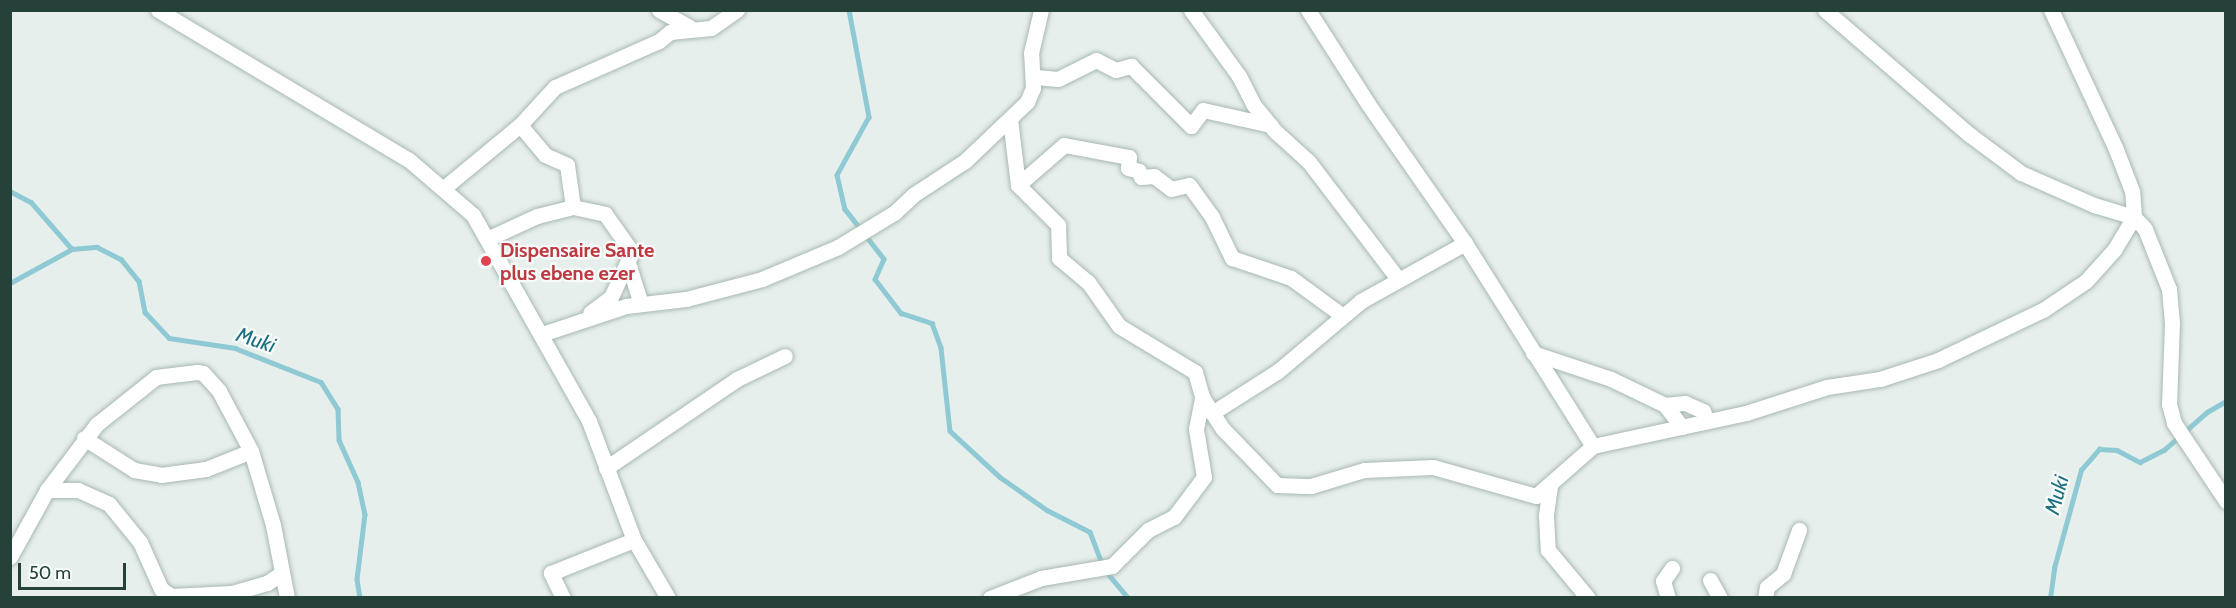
<!DOCTYPE html>
<style>
body{margin:0}
#map{position:relative;width:2236px;height:608px;overflow:hidden;background:#e6efeb;font-family:Cabin,sans-serif}
div>[style]{position:absolute}
.stream>*{height:4.5px;margin:-2.25px;padding:0 2.25px;transform-origin:2.25px;border-radius:2.25px;background:#8ec9d4}
.roads{filter:drop-shadow(0 0 2px #a8b8b2) drop-shadow(0 0 2px #a8b8b2)}
.minor>*{height:15px;margin:-7.5px;padding:0 7.5px;transform-origin:7.5px;border-radius:7.5px;background:#fff}
.dots>*{width:16px;height:16px;translate:-50% -50%;box-sizing:border-box;border:3px solid #f7fbf9;border-radius:50%}
span{translate:-50% -50%;white-space:nowrap;text-align:center;line-height:1.15;-webkit-text-stroke:4.5px #f7fbf9;paint-order:stroke}
.health-label{font-size:20px;color:#be3a42;font-weight:700}
.left{translate:0 -50%;text-align:left}
.water-label{font-size:21px;color:#1c6f80;font-style:italic}
.frame{position:absolute;inset:0;border:12px solid #24423a;pointer-events:none}
.scale{position:absolute;left:18px;top:563px;width:108px;height:27px;box-sizing:border-box;border:3px solid #24423a;border-top:0;padding-left:8px;font-size:18px;line-height:21px;white-space:nowrap;color:#24423a;-webkit-text-stroke:4px #f7fbf9;paint-order:stroke}
</style>
<div id="map">
<div class="stream">
<i style="left:849px;top:10px;width:109px;rotate:79.4deg"></i>
<i style="left:869px;top:117px;width:66px;rotate:118.9deg"></i>
<i style="left:837px;top:175px;width:35px;rotate:77deg"></i>
<i style="left:845px;top:209px;width:63px;rotate:52deg"></i>
<i style="left:884px;top:259px;width:22px;rotate:114deg"></i>
<i style="left:875px;top:279px;width:43px;rotate:52.6deg"></i>
<i style="left:901px;top:313px;width:33px;rotate:18deg"></i>
<i style="left:932px;top:323px;width:27px;rotate:70deg"></i>
<i style="left:941px;top:348px;width:83px;rotate:83.8deg"></i>
<i style="left:950px;top:431px;width:68px;rotate:42.6deg"></i>
<i style="left:1000px;top:477px;width:57px;rotate:35.1deg"></i>
<i style="left:1047px;top:510px;width:48px;rotate:27.1deg"></i>
<i style="left:1090px;top:532px;width:40px;rotate:69deg"></i>
<i style="left:1104px;top:569px;width:38px;rotate:50deg"></i>
<i style="left:10px;top:191px;width:24px;rotate:28deg"></i>
<i style="left:31px;top:202px;width:62px;rotate:48.9deg"></i>
<i style="left:10px;top:283px;width:71px;rotate:-28.7deg"></i>
<i style="left:72px;top:249px;width:25px;rotate:-5deg"></i>
<i style="left:97px;top:247px;width:27px;rotate:27deg"></i>
<i style="left:121px;top:259px;width:28px;rotate:51deg"></i>
<i style="left:139px;top:281px;width:32px;rotate:79deg"></i>
<i style="left:145px;top:312px;width:35px;rotate:47deg"></i>
<i style="left:169px;top:338px;width:67px;rotate:8.6deg"></i>
<i style="left:235px;top:348px;width:92px;rotate:21.6deg"></i>
<i style="left:321px;top:382px;width:32px;rotate:58deg"></i>
<i style="left:338px;top:409px;width:31px;rotate:88deg"></i>
<i style="left:339px;top:440px;width:46px;rotate:65.7deg"></i>
<i style="left:358px;top:482px;width:33px;rotate:78deg"></i>
<i style="left:365px;top:514px;width:65px;rotate:97deg"></i>
<i style="left:357px;top:579px;width:19px;rotate:81deg"></i>
<i style="left:2050px;top:598px;width:30px;rotate:-82deg"></i>
<i style="left:2054px;top:568px;width:102px;rotate:-74.6deg"></i>
<i style="left:2081px;top:470px;width:28px;rotate:-49deg"></i>
<i style="left:2099px;top:449px;width:18px;rotate:3deg"></i>
<i style="left:2117px;top:450px;width:26px;rotate:28deg"></i>
<i style="left:2140px;top:462px;width:27px;rotate:-27deg"></i>
<i style="left:2164px;top:450px;width:57px;rotate:-41.5deg"></i>
<i style="left:2207px;top:412px;width:22px;rotate:-30deg"></i>
</div>
<div class="roads">
<div class="minor">
<i style="left:158px;top:10px;width:292px;rotate:30.9deg"></i>
<i style="left:409px;top:160px;width:84px;rotate:40.7deg"></i>
<i style="left:473px;top:215px;width:236px;rotate:60.6deg"></i>
<i style="left:589px;top:421px;width:127px;rotate:69.3deg"></i>
<i style="left:634px;top:540px;width:67px;rotate:59.6deg"></i>
<i style="left:659px;top:10px;width:35px;rotate:29deg"></i>
<i style="left:1191px;top:10px;width:82px;rotate:54deg"></i>
<i style="left:1239px;top:76px;width:31px;rotate:63deg"></i>
<i style="left:1253px;top:104px;width:36px;rotate:51deg"></i>
<i style="left:1276px;top:132px;width:45px;rotate:42.3deg"></i>
<i style="left:1309px;top:162px;width:147px;rotate:52.7deg"></i>
<i style="left:1308px;top:10px;width:112px;rotate:57.4deg"></i>
<i style="left:1368px;top:104px;width:169px;rotate:55.1deg"></i>
<i style="left:1465px;top:243px;width:240px;rotate:57.8deg"></i>
<i style="left:1825px;top:10px;width:191px;rotate:40.8deg"></i>
<i style="left:1970px;top:135px;width:64px;rotate:36.7deg"></i>
<i style="left:2021px;top:173px;width:80px;rotate:23.7deg"></i>
<i style="left:2094px;top:205px;width:42px;rotate:16.7deg"></i>
<i style="left:2134px;top:217px;width:16px;rotate:47deg"></i>
<i style="left:2145px;top:229px;width:65px;rotate:68.2deg"></i>
<i style="left:2169px;top:289px;width:34px;rotate:85deg"></i>
<i style="left:2172px;top:323px;width:81px;rotate:92.1deg"></i>
<i style="left:2169px;top:404px;width:20px;rotate:75deg"></i>
<i style="left:2174px;top:423px;width:94px;rotate:56.3deg"></i>
<i style="left:1035px;top:77px;width:23px;rotate:5deg"></i>
<i style="left:1058px;top:79px;width:42px;rotate:-26.6deg"></i>
<i style="left:1096px;top:60px;width:22px;rotate:27deg"></i>
<i style="left:1116px;top:70px;width:16px;rotate:-15deg"></i>
<i style="left:1131px;top:66px;width:85px;rotate:45deg"></i>
<i style="left:1191px;top:126px;width:20px;rotate:-53deg"></i>
<i style="left:1203px;top:110px;width:69px;rotate:12.6deg"></i>
<i style="left:1010px;top:119px;width:66px;rotate:83.1deg"></i>
<i style="left:1018px;top:185px;width:57px;rotate:45deg"></i>
<i style="left:1058px;top:225px;width:33px;rotate:88deg"></i>
<i style="left:1059px;top:258px;width:38px;rotate:40deg"></i>
<i style="left:1088px;top:282px;width:54px;rotate:54.8deg"></i>
<i style="left:1119px;top:326px;width:89px;rotate:31.2deg"></i>
<i style="left:1195px;top:372px;width:26px;rotate:74deg"></i>
<i style="left:1202px;top:397px;width:38px;rotate:57deg"></i>
<i style="left:1223px;top:429px;width:78px;rotate:46deg"></i>
<i style="left:1277px;top:485px;width:34px;rotate:2deg"></i>
<i style="left:1311px;top:486px;width:55px;rotate:-16.8deg"></i>
<i style="left:1364px;top:470px;width:69px;rotate:-2.5deg"></i>
<i style="left:1433px;top:467px;width:107px;rotate:15.7deg"></i>
<i style="left:1536px;top:496px;width:76px;rotate:-41.3deg"></i>
<i style="left:1593px;top:446px;width:157px;rotate:-12.2deg"></i>
<i style="left:1746px;top:413px;width:85px;rotate:-17.8deg"></i>
<i style="left:1827px;top:387px;width:54px;rotate:-8.6deg"></i>
<i style="left:1880px;top:379px;width:61px;rotate:-18.1deg"></i>
<i style="left:1938px;top:360px;width:116px;rotate:-25.5deg"></i>
<i style="left:2043px;top:310px;width:52px;rotate:-34deg"></i>
<i style="left:2086px;top:281px;width:42px;rotate:-47.9deg"></i>
<i style="left:2114px;top:250px;width:39px;rotate:-59deg"></i>
<i style="left:2134px;top:217px;width:26px;rotate:-94deg"></i>
<i style="left:2132px;top:191px;width:47px;rotate:-111.1deg"></i>
<i style="left:2115px;top:147px;width:151px;rotate:-115deg"></i>
<i style="left:520px;top:125px;width:39px;rotate:50deg"></i>
<i style="left:545px;top:155px;width:24px;rotate:24deg"></i>
<i style="left:567px;top:165px;width:42px;rotate:81.9deg"></i>
<i style="left:1018px;top:185px;width:61px;rotate:-41deg"></i>
<i style="left:1064px;top:145px;width:66px;rotate:10.5deg"></i>
<i style="left:1129px;top:157px;width:11px;rotate:95deg"></i>
<i style="left:1128px;top:168px;width:11px;rotate:15deg"></i>
<i style="left:1139px;top:171px;width:6px;rotate:72deg"></i>
<i style="left:1141px;top:177px;width:13px;rotate:-4deg"></i>
<i style="left:1154px;top:176px;width:21px;rotate:37deg"></i>
<i style="left:1171px;top:189px;width:18px;rotate:-13deg"></i>
<i style="left:1189px;top:185px;width:39px;rotate:54deg"></i>
<i style="left:1212px;top:217px;width:46px;rotate:64deg"></i>
<i style="left:1232px;top:258px;width:62px;rotate:18.7deg"></i>
<i style="left:1291px;top:278px;width:64px;rotate:36.2deg"></i>
<i style="left:445px;top:187px;width:97px;rotate:-39.6deg"></i>
<i style="left:520px;top:125px;width:52px;rotate:-47.4deg"></i>
<i style="left:555px;top:87px;width:114px;rotate:-23.9deg"></i>
<i style="left:659px;top:41px;width:14px;rotate:-39deg"></i>
<i style="left:670px;top:32px;width:41px;rotate:-5.6deg"></i>
<i style="left:711px;top:28px;width:32px;rotate:-35deg"></i>
<i style="left:489px;top:238px;width:53px;rotate:-24.6deg"></i>
<i style="left:537px;top:216px;width:37px;rotate:-14deg"></i>
<i style="left:573px;top:207px;width:33px;rotate:12deg"></i>
<i style="left:605px;top:214px;width:47px;rotate:54.6deg"></i>
<i style="left:632px;top:252px;width:50px;rotate:115deg"></i>
<i style="left:611px;top:297px;width:26px;rotate:143deg"></i>
<i style="left:628px;top:263px;width:43px;rotate:72.4deg"></i>
<i style="left:542px;top:334px;width:89px;rotate:-18.4deg"></i>
<i style="left:626px;top:306px;width:60px;rotate:-6.7deg"></i>
<i style="left:686px;top:299px;width:79px;rotate:-14.7deg"></i>
<i style="left:762px;top:279px;width:82px;rotate:-22.8deg"></i>
<i style="left:838px;top:247px;width:66px;rotate:-31.3deg"></i>
<i style="left:894px;top:213px;width:26px;rotate:-43deg"></i>
<i style="left:913px;top:195px;width:62px;rotate:-33.2deg"></i>
<i style="left:965px;top:161px;width:86px;rotate:-43.6deg"></i>
<i style="left:1027px;top:102px;width:15px;rotate:-67deg"></i>
<i style="left:1033px;top:88px;width:35px;rotate:-93deg"></i>
<i style="left:1031px;top:53px;width:44px;rotate:-76.9deg"></i>
<i style="left:1533px;top:353px;width:82px;rotate:18.4deg"></i>
<i style="left:1611px;top:379px;width:60px;rotate:25.7deg"></i>
<i style="left:1212px;top:413px;width:78px;rotate:-32.5deg"></i>
<i style="left:1278px;top:371px;width:109px;rotate:-40.1deg"></i>
<i style="left:1361px;top:301px;width:119px;rotate:-29.1deg"></i>
<i style="left:1682px;top:427px;width:28px;rotate:-128deg"></i>
<i style="left:1665px;top:405px;width:20px;rotate:-6deg"></i>
<i style="left:1685px;top:403px;width:20px;rotate:24deg"></i>
<i style="left:1703px;top:411px;width:11px;rotate:68deg"></i>
<i style="left:84px;top:438px;width:59px;rotate:32.6deg"></i>
<i style="left:134px;top:470px;width:27px;rotate:10deg"></i>
<i style="left:161px;top:475px;width:45px;rotate:-7.6deg"></i>
<i style="left:206px;top:469px;width:48px;rotate:-21.8deg"></i>
<i style="left:606px;top:468px;width:158px;rotate:-34.2deg"></i>
<i style="left:737px;top:379px;width:53px;rotate:-25.6deg"></i>
<i style="left:1550px;top:486px;width:30px;rotate:98deg"></i>
<i style="left:1546px;top:516px;width:34px;rotate:87deg"></i>
<i style="left:1548px;top:550px;width:62px;rotate:50.2deg"></i>
<i style="left:47px;top:490px;width:31px"></i>
<i style="left:78px;top:490px;width:34px;rotate:24deg"></i>
<i style="left:109px;top:504px;width:49px;rotate:50.8deg"></i>
<i style="left:140px;top:542px;width:51px;rotate:65.9deg"></i>
<i style="left:161px;top:589px;width:12px;rotate:35deg"></i>
<i style="left:171px;top:596px;width:61px;rotate:-2.8deg"></i>
<i style="left:232px;top:593px;width:36px;rotate:-16deg"></i>
<i style="left:267px;top:583px;width:18px;rotate:-34deg"></i>
<i style="left:10px;top:557px;width:77px;rotate:-61.1deg"></i>
<i style="left:47px;top:490px;width:83px;rotate:-52.9deg"></i>
<i style="left:97px;top:424px;width:75px;rotate:-38.5deg"></i>
<i style="left:156px;top:377px;width:41px;rotate:-7deg"></i>
<i style="left:197px;top:372px;width:6px;rotate:9deg"></i>
<i style="left:203px;top:373px;width:24px;rotate:48deg"></i>
<i style="left:219px;top:391px;width:68px;rotate:61.9deg"></i>
<i style="left:251px;top:451px;width:77px;rotate:73.4deg"></i>
<i style="left:273px;top:525px;width:74px;rotate:79.1deg"></i>
<i style="left:1710px;top:580px;width:21px;rotate:61deg"></i>
<i style="left:563px;top:598px;width:28px;rotate:-116deg"></i>
<i style="left:551px;top:573px;width:89px;rotate:-21.7deg"></i>
<i style="left:990px;top:598px;width:55px;rotate:-21.4deg"></i>
<i style="left:1041px;top:578px;width:72px;rotate:-9.6deg"></i>
<i style="left:1112px;top:566px;width:51px;rotate:-45deg"></i>
<i style="left:1148px;top:530px;width:29px;rotate:-27deg"></i>
<i style="left:1174px;top:517px;width:50px;rotate:-53.1deg"></i>
<i style="left:1204px;top:477px;width:49px;rotate:-99.5deg"></i>
<i style="left:1196px;top:429px;width:33px;rotate:-79deg"></i>
<i style="left:1668px;top:598px;width:18px;rotate:-106deg"></i>
<i style="left:1663px;top:581px;width:16px;rotate:-55deg"></i>
<i style="left:1765px;top:598px;width:11px;rotate:-80deg"></i>
<i style="left:1767px;top:587px;width:21px;rotate:-39deg"></i>
<i style="left:1783px;top:574px;width:47px;rotate:-70deg"></i>
</div>
</div>
<div class="dots">
<i style="left:486px;top:261px;background:#e0444e"></i>
</div>
<div class="health-label">
<span class="left" style="left:500px;top:262px">Dispensaire Sante<br>plus ebene ezer</span>
</div>
<div class="water-label">
<span style="left:256px;top:340px;rotate:19deg">Muki</span>
<span style="left:2057px;top:495px;rotate:-75deg">Muki</span>
</div>
<div class="frame"></div>
<div class="scale">50 m</div>
</div>
